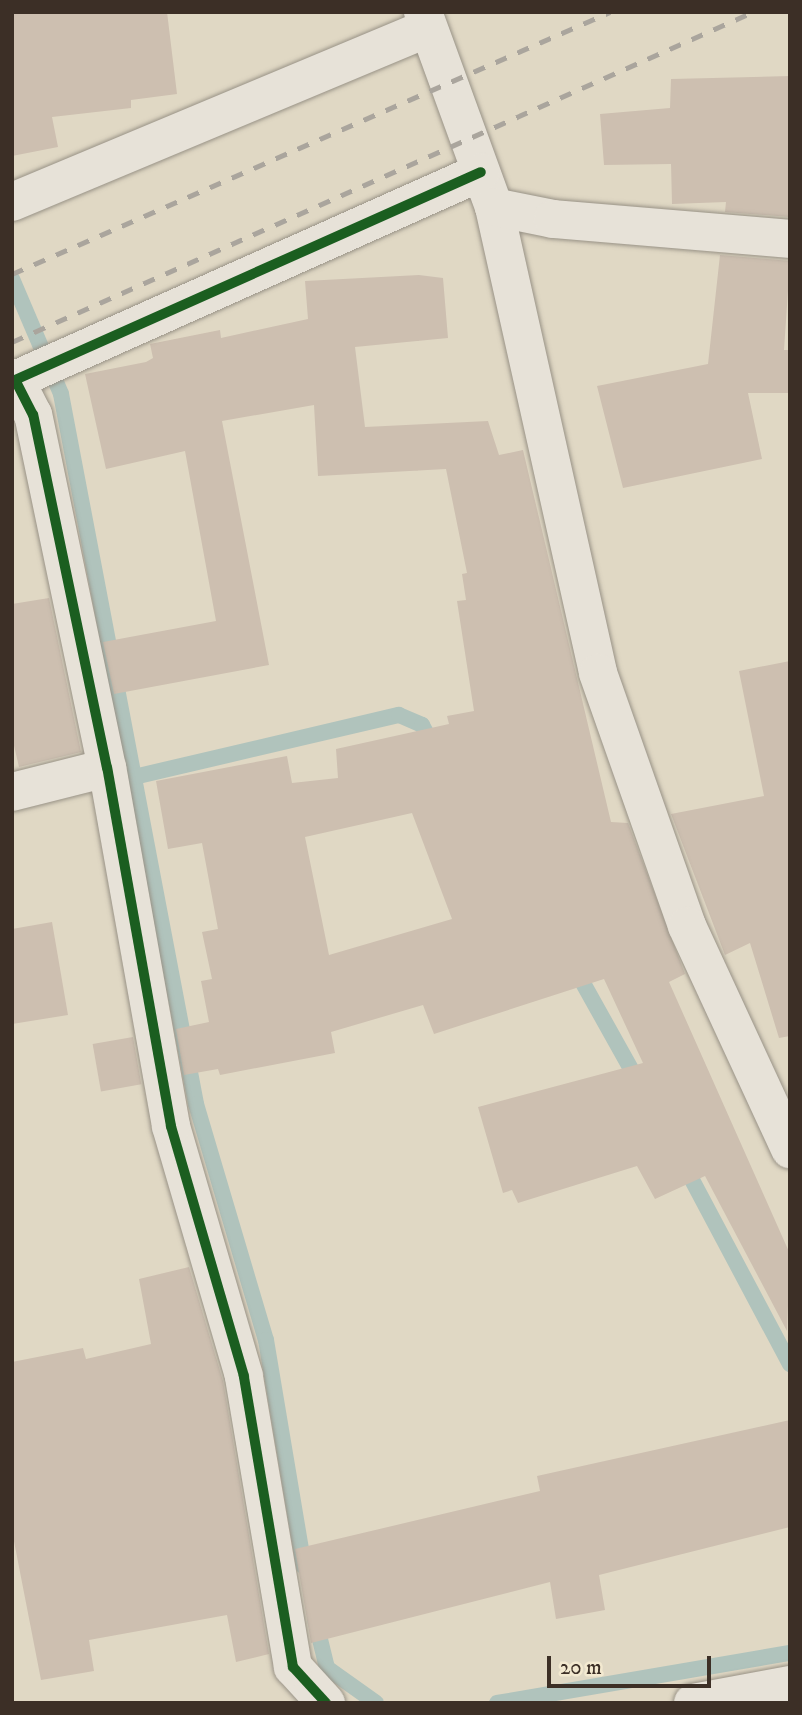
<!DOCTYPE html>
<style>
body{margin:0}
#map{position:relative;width:802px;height:1715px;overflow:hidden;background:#e0d8c4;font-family:"IM FELL DW Pica",serif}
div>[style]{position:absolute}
.stream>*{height:16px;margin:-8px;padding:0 8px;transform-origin:8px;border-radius:8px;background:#b0c3bc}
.building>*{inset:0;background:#cdbfb0;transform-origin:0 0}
.roads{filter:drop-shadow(0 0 2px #989286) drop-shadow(0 0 2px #989286)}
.minor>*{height:38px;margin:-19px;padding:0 19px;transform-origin:19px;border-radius:19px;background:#e7e2d8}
.rail>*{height:5px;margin-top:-2.5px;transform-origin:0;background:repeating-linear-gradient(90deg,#aaa59d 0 12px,transparent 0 24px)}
.cycleway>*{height:10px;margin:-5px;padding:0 5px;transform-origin:5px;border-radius:5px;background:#1b5e20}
span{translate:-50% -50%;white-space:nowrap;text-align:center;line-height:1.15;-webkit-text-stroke:5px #f3e9d0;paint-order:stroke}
.frame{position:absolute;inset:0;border:14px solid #3c2f26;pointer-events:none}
.scale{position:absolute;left:547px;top:1656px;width:164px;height:32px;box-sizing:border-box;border:4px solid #3c2f26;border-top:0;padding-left:9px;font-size:21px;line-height:24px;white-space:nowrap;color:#3c2f26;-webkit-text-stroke:5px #f3e9d0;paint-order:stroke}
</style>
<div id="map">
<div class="stream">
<i style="left:12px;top:279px;width:125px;rotate:66.9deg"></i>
<i style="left:61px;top:394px;width:723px;rotate:79.23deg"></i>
<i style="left:196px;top:1104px;width:246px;rotate:73.5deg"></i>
<i style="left:266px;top:1340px;width:230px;rotate:80.5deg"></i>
<i style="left:134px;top:777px;width:272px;rotate:-13.2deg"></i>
<i style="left:399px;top:715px;width:25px;rotate:23deg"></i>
<i style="left:422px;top:725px;width:26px;rotate:62deg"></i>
<i style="left:574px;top:967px;width:135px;rotate:60.8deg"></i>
<i style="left:683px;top:1163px;width:228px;rotate:62deg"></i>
<i style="left:315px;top:1619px;width:50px;rotate:76.2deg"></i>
<i style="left:327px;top:1668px;width:60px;rotate:35.5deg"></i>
<i style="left:497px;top:1703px;width:297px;rotate:-9.7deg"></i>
</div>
<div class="building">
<i style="clip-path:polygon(12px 12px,167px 12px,177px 94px,131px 100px,131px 108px,52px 117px,58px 147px,12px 156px)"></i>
<i style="clip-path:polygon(790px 76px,790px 217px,725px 212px,726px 202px,672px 204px,671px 164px,604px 165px,600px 114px,670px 108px,671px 79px)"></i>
<i style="clip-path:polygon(720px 255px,790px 261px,784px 350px,790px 350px,790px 393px,748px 393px,762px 459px,623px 488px,597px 386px,708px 364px)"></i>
<i style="clip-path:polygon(evenodd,419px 275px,443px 278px,448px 338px,355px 347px,365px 427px,488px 421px,499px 455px,523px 450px,611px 822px,628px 823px,685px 974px,669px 982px,790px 1254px,787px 1331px,705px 1176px,655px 1199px,637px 1166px,518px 1203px,512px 1190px,503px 1193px,478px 1107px,643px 1063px,604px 979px,434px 1034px,423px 1005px,331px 1032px,335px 1053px,220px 1075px,218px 1069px,184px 1075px,176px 1029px,209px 1022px,201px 981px,212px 979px,202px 932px,218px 929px,202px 843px,168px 849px,156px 781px,287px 756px,292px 783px,338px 778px,336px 749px,449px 724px,447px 716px,474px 711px,457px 601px,466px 600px,462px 574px,467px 573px,446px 469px,318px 476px,314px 405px,222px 421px,269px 665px,114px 694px,103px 642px,216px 621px,185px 451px,106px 469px,85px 374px,146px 362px,153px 358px,150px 344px,220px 330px,221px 338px,308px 319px,305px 281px,419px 275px,412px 813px,452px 919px,329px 955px,305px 837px,412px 813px)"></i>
<i style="clip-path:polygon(49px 598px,81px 752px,19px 767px,12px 737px,12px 604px)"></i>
<i style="clip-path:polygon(790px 661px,790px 1036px,779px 1038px,750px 943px,725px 955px,671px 814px,764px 796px,739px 671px)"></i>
<i style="clip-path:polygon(52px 922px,68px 1015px,12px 1024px,12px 929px)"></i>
<i style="left:133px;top:1037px;width:48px;height:41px;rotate:80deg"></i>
<i style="clip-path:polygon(189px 1267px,223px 1381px,269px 1654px,236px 1662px,227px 1615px,89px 1640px,94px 1671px,41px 1680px,12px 1531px,12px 1362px,83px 1348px,86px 1359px,151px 1344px,139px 1279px)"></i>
<i style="clip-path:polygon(790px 1420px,790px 1527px,599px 1575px,605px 1610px,556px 1619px,550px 1582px,311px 1643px,295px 1549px,540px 1491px,537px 1476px)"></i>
</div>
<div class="roads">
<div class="minor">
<i style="left:423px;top:12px;width:208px;rotate:70deg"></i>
<i style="left:494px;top:207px;width:477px;rotate:77.4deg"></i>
<i style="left:598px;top:673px;width:268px;rotate:70.6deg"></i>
<i style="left:687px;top:926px;width:246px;rotate:65.2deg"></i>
<i style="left:12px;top:202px;width:451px;rotate:-22.7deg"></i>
<i style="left:494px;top:207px;width:60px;rotate:11.5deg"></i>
<i style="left:553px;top:219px;width:238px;rotate:4.8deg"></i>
<i style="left:12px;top:792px;width:98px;rotate:-14.2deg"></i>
<i style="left:326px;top:1703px;width:49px;rotate:-132.5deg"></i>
<i style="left:293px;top:1667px;width:295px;rotate:-99.6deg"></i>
<i style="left:244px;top:1376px;width:260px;rotate:-106.3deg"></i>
<i style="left:171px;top:1126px;width:364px;rotate:-100.1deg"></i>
<i style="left:107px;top:768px;width:361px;rotate:-101.8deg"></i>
<i style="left:33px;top:415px;width:39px;rotate:-117deg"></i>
<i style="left:15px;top:380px;width:510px;rotate:-24.05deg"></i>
<i style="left:693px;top:1703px;width:99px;rotate:-10.5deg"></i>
</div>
</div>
<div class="rail">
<i style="left:12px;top:274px;width:653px;rotate:-23.66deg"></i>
<i style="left:12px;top:342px;width:811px;rotate:-24.01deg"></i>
</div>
<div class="cycleway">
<i style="left:326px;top:1703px;width:49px;rotate:-132.5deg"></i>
<i style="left:293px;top:1667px;width:295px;rotate:-99.6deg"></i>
<i style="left:244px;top:1376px;width:260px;rotate:-106.3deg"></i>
<i style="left:171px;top:1126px;width:364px;rotate:-100.1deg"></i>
<i style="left:107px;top:768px;width:361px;rotate:-101.8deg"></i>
<i style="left:33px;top:415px;width:39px;rotate:-117deg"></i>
<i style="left:15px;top:380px;width:510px;rotate:-24.05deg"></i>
</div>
<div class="frame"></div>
<div class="scale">20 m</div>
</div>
